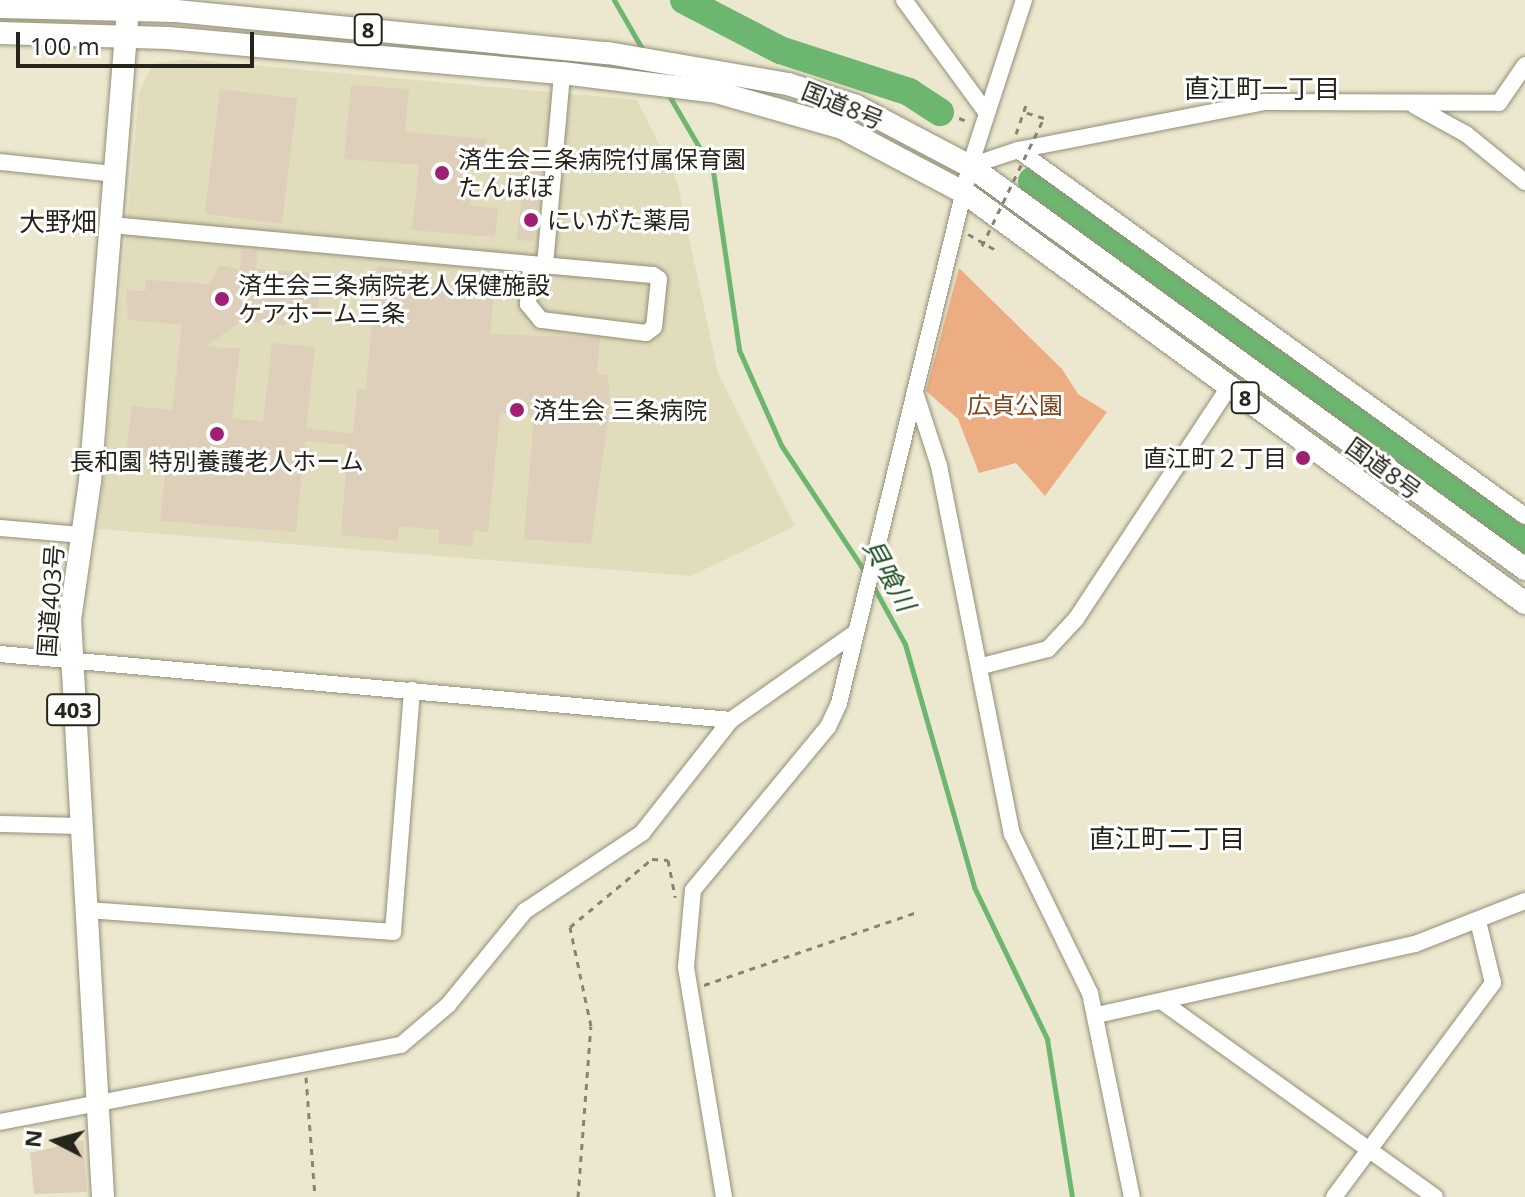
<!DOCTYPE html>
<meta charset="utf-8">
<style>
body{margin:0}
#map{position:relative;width:1525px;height:1197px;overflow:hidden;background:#ece8cf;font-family:"Open Sans","Noto Sans JP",sans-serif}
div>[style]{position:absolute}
.built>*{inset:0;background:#e1dcbc}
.green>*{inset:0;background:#edad83}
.stream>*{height:5px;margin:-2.5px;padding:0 2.5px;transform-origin:2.5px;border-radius:2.5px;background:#6db670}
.river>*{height:28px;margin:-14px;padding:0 14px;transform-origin:14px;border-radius:14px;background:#6db670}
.building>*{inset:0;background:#decfba;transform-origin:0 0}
.path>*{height:3px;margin-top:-1.5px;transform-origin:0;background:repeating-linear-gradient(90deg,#878473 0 6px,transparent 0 12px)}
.roads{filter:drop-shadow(0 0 2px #938f78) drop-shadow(0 0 2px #938f78)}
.minor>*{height:16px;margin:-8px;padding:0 8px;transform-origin:8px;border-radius:8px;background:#fff}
.highway>*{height:22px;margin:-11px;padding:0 11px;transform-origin:11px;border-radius:11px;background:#fff}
.path-bridge>*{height:3px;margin-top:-1.5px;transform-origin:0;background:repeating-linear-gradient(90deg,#878473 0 6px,transparent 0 12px)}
.dots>*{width:22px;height:22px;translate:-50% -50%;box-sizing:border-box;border:4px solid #fff;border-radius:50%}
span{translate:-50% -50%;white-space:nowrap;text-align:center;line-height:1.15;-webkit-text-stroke:6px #fff;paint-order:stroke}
.shield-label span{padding:2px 6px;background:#fff;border:2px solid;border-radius:6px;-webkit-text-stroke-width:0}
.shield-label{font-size:22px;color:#26251c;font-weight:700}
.street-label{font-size:24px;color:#26251c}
.poi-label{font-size:24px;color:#26251c}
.left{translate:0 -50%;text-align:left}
.right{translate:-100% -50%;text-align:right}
.park-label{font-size:24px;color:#7e471e}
.neighbourhood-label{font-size:26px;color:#26251c}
.water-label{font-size:26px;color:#1c4e20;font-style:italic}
.north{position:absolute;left:16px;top:1101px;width:80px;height:80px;-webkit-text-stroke:6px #fff;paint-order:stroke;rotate:276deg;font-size:22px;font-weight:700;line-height:32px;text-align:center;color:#26251c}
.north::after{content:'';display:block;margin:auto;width:28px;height:36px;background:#26251c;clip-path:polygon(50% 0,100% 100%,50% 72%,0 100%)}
.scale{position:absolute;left:16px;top:32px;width:238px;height:36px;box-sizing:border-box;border:4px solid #26251c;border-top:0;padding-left:10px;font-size:24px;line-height:28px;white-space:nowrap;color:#26251c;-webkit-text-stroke:6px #fff;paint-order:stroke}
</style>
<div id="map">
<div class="built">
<i style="clip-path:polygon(185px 59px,637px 100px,677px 181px,718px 373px,795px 526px,691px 576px,99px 529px,139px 92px,153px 64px)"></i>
</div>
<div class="green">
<i style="clip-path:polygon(959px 268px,1062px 369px,1078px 394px,1107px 412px,1045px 496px,1016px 463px,979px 473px,958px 419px,926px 391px)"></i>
</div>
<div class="stream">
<i style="left:614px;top:0;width:60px;rotate:60deg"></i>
<i style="left:667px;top:92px;width:91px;rotate:59.8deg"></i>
<i style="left:713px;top:171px;width:181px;rotate:81.7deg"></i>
<i style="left:739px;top:350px;width:104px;rotate:66.1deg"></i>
<i style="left:781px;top:445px;width:156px;rotate:56.5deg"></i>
<i style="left:872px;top:584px;width:68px;rotate:61.2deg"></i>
<i style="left:905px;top:644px;width:253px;rotate:74.1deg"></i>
<i style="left:974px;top:887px;width:169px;rotate:64.3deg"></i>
<i style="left:1047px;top:1039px;width:160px;rotate:81deg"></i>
</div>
<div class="river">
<i style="left:684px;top:0;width:108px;rotate:27.5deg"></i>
<i style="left:780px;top:50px;width:136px;rotate:18deg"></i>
<i style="left:909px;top:92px;width:37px;rotate:33deg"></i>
<i style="left:1032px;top:181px;width:610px;rotate:36.06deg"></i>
</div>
<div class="building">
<i style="clip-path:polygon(351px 85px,409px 89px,405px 132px,487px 139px,485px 161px,466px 160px,463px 186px,472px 187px,470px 206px,498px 208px,495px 237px,412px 230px,419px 165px,344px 159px)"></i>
<i style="left:220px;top:89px;width:78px;height:126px;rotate:7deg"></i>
<i style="left:526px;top:161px;width:17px;height:79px;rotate:7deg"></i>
<i style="clip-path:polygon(241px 250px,257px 251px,256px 269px,314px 273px,321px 280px,318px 308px,288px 307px,286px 325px,242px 321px,205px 347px,240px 348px,232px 418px,263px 422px,272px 343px,315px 347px,306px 428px,353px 434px,357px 390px,366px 390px,377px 266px,423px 271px,422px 287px,494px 292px,490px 334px,600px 338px,597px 374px,608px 375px,610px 404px,591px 544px,524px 539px,534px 415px,500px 413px,488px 532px,473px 531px,472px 547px,439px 543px,439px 530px,399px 526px,397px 541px,341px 535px,348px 445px,305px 441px,296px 532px,160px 521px,167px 460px,126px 456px,132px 406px,172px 410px,182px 325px,128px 320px,126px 290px,145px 291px,146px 280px,210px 284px,219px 265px,240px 270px)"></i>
<i style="clip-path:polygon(83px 1140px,87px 1192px,34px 1194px,30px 1153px)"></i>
</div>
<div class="path">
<i style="left:959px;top:118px;width:11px;rotate:22deg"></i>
<i style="left:1016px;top:134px;width:34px;rotate:-71deg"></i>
<i style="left:968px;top:234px;width:36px;rotate:30deg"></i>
<i style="left:704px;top:985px;width:228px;rotate:-18.9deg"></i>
<i style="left:306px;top:1077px;width:120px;rotate:85.7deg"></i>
<i style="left:578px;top:1197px;width:171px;rotate:-85.7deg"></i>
<i style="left:591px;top:1026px;width:101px;rotate:-102deg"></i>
<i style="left:570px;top:927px;width:107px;rotate:-39.7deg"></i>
<i style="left:652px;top:859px;width:16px;rotate:4deg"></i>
<i style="left:668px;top:860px;width:38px;rotate:79deg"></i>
</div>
<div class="roads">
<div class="minor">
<i style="left:904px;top:0;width:139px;rotate:53.8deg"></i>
<i style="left:1415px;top:106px;width:58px;rotate:28.8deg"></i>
<i style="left:1466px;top:134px;width:76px;rotate:39.1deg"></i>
<i style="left:1018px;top:150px;width:625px;rotate:35.83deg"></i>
<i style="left:0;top:162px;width:115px;rotate:6deg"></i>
<i style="left:970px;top:166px;width:51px;rotate:-18.4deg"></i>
<i style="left:1018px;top:150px;width:253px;rotate:-11deg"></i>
<i style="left:1266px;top:102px;width:233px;rotate:0.2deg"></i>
<i style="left:1499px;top:103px;width:46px;rotate:-55.6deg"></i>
<i style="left:111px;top:225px;width:422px;rotate:5.3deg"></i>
<i style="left:531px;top:264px;width:122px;rotate:5.2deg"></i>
<i style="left:653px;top:275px;width:7px;rotate:34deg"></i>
<i style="left:659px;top:279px;width:48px;rotate:95.9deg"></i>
<i style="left:654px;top:327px;width:10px;rotate:143deg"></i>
<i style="left:646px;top:333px;width:106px;rotate:-172.9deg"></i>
<i style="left:541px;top:320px;width:21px;rotate:-129deg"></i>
<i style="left:528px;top:304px;width:40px;rotate:-85.7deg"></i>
<i style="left:545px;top:265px;width:193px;rotate:-84.9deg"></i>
<i style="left:915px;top:392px;width:78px;rotate:72deg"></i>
<i style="left:939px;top:466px;width:375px;rotate:78.8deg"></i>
<i style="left:1012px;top:834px;width:177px;rotate:63.9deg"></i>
<i style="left:1090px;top:993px;width:208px;rotate:78.4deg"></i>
<i style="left:0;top:528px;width:81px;rotate:4.9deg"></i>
<i style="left:0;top:654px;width:734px;rotate:5.16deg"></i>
<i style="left:982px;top:666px;width:68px;rotate:-14.4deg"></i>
<i style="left:1048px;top:649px;width:41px;rotate:-47deg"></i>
<i style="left:1076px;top:619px;width:278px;rotate:-56.6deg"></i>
<i style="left:0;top:824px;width:81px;rotate:1.4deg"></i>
<i style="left:88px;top:910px;width:306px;rotate:4.1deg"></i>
<i style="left:393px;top:932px;width:243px;rotate:-85.5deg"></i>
<i style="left:1164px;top:1003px;width:333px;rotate:35.6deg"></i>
<i style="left:1097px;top:1015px;width:326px;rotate:-12.6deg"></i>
<i style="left:1415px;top:944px;width:118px;rotate:-21.4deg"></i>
<i style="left:0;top:1122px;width:408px;rotate:-10.9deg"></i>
<i style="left:401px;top:1045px;width:62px;rotate:-40.4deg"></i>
<i style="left:448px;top:1005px;width:122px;rotate:-50.7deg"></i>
<i style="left:525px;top:911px;width:141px;rotate:-33.7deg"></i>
<i style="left:642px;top:833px;width:144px;rotate:-51.8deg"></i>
<i style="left:731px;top:720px;width:148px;rotate:-35.1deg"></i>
<i style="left:724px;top:1197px;width:233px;rotate:-99.4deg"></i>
<i style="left:686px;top:967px;width:77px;rotate:-84.8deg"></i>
<i style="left:693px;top:890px;width:212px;rotate:-50.4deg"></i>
<i style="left:828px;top:727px;width:26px;rotate:-65deg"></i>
<i style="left:839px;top:703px;width:553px;rotate:-76.29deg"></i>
<i style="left:970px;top:166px;width:175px;rotate:-72deg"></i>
<i style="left:1334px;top:1197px;width:267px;rotate:-53.4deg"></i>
<i style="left:1493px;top:983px;width:64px;rotate:-103.6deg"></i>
</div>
<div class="highway">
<i style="left:0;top:7px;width:176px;rotate:1.3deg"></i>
<i style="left:176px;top:11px;width:434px;rotate:5.6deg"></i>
<i style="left:608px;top:53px;width:183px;rotate:9.8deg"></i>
<i style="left:788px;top:84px;width:71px;rotate:17.9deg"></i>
<i style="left:856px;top:106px;width:129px;rotate:27.8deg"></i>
<i style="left:970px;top:166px;width:686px;rotate:35.98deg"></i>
<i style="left:0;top:33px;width:168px;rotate:1.7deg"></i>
<i style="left:168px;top:38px;width:396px;rotate:5.1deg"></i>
<i style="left:562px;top:73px;width:155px;rotate:7deg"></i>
<i style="left:716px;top:92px;width:131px;rotate:15.9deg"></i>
<i style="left:842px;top:128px;width:139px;rotate:27.9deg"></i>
<i style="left:965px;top:193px;width:694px;rotate:36.21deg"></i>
<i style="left:103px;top:1197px;width:578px;rotate:-93.27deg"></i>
<i style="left:70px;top:620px;width:140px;rotate:-81.8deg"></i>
<i style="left:90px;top:481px;width:460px;rotate:-85.4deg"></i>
</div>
</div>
<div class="path-bridge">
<i style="left:982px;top:246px;width:142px;rotate:-64.2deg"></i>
<i style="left:1044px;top:118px;width:21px;rotate:-163deg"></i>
</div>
<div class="dots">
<i style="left:442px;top:173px;background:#9f1f73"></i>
<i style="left:531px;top:220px;background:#9f1f73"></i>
<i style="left:222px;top:299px;background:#9f1f73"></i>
<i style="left:517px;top:410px;background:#9f1f73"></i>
<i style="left:217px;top:434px;background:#9f1f73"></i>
<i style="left:1303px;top:458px;background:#9f1f73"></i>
</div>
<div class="shield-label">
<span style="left:368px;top:30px">8</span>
<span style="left:1245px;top:398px">8</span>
<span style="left:73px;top:710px">403</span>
</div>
<div class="street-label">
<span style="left:843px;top:105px;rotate:22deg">国道8号</span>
<span style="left:1384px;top:468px;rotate:36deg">国道8号</span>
<span style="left:50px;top:601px;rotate:-86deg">国道403号</span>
</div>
<div class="poi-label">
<span class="left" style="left:458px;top:173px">済生会三条病院付属保育園<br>たんぽぽ</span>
<span class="left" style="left:547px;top:220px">にいがた薬局</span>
<span class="left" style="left:238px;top:299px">済生会三条病院老人保健施設<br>ケアホーム三条</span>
<span class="left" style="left:533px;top:410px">済生会 三条病院</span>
<span class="right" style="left:1287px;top:458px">直江町２丁目</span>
<span style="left:217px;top:461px">長和園 特別養護老人ホーム</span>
</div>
<div class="park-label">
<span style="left:1015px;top:405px">広貞公園</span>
</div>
<div class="neighbourhood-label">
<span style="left:1262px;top:89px">直江町一丁目</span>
<span style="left:58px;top:222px">大野畑</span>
<span style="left:1167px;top:839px">直江町二丁目</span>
</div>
<div class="water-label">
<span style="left:889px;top:575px;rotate:61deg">貝喰川</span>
</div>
<div class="north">N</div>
<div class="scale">100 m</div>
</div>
